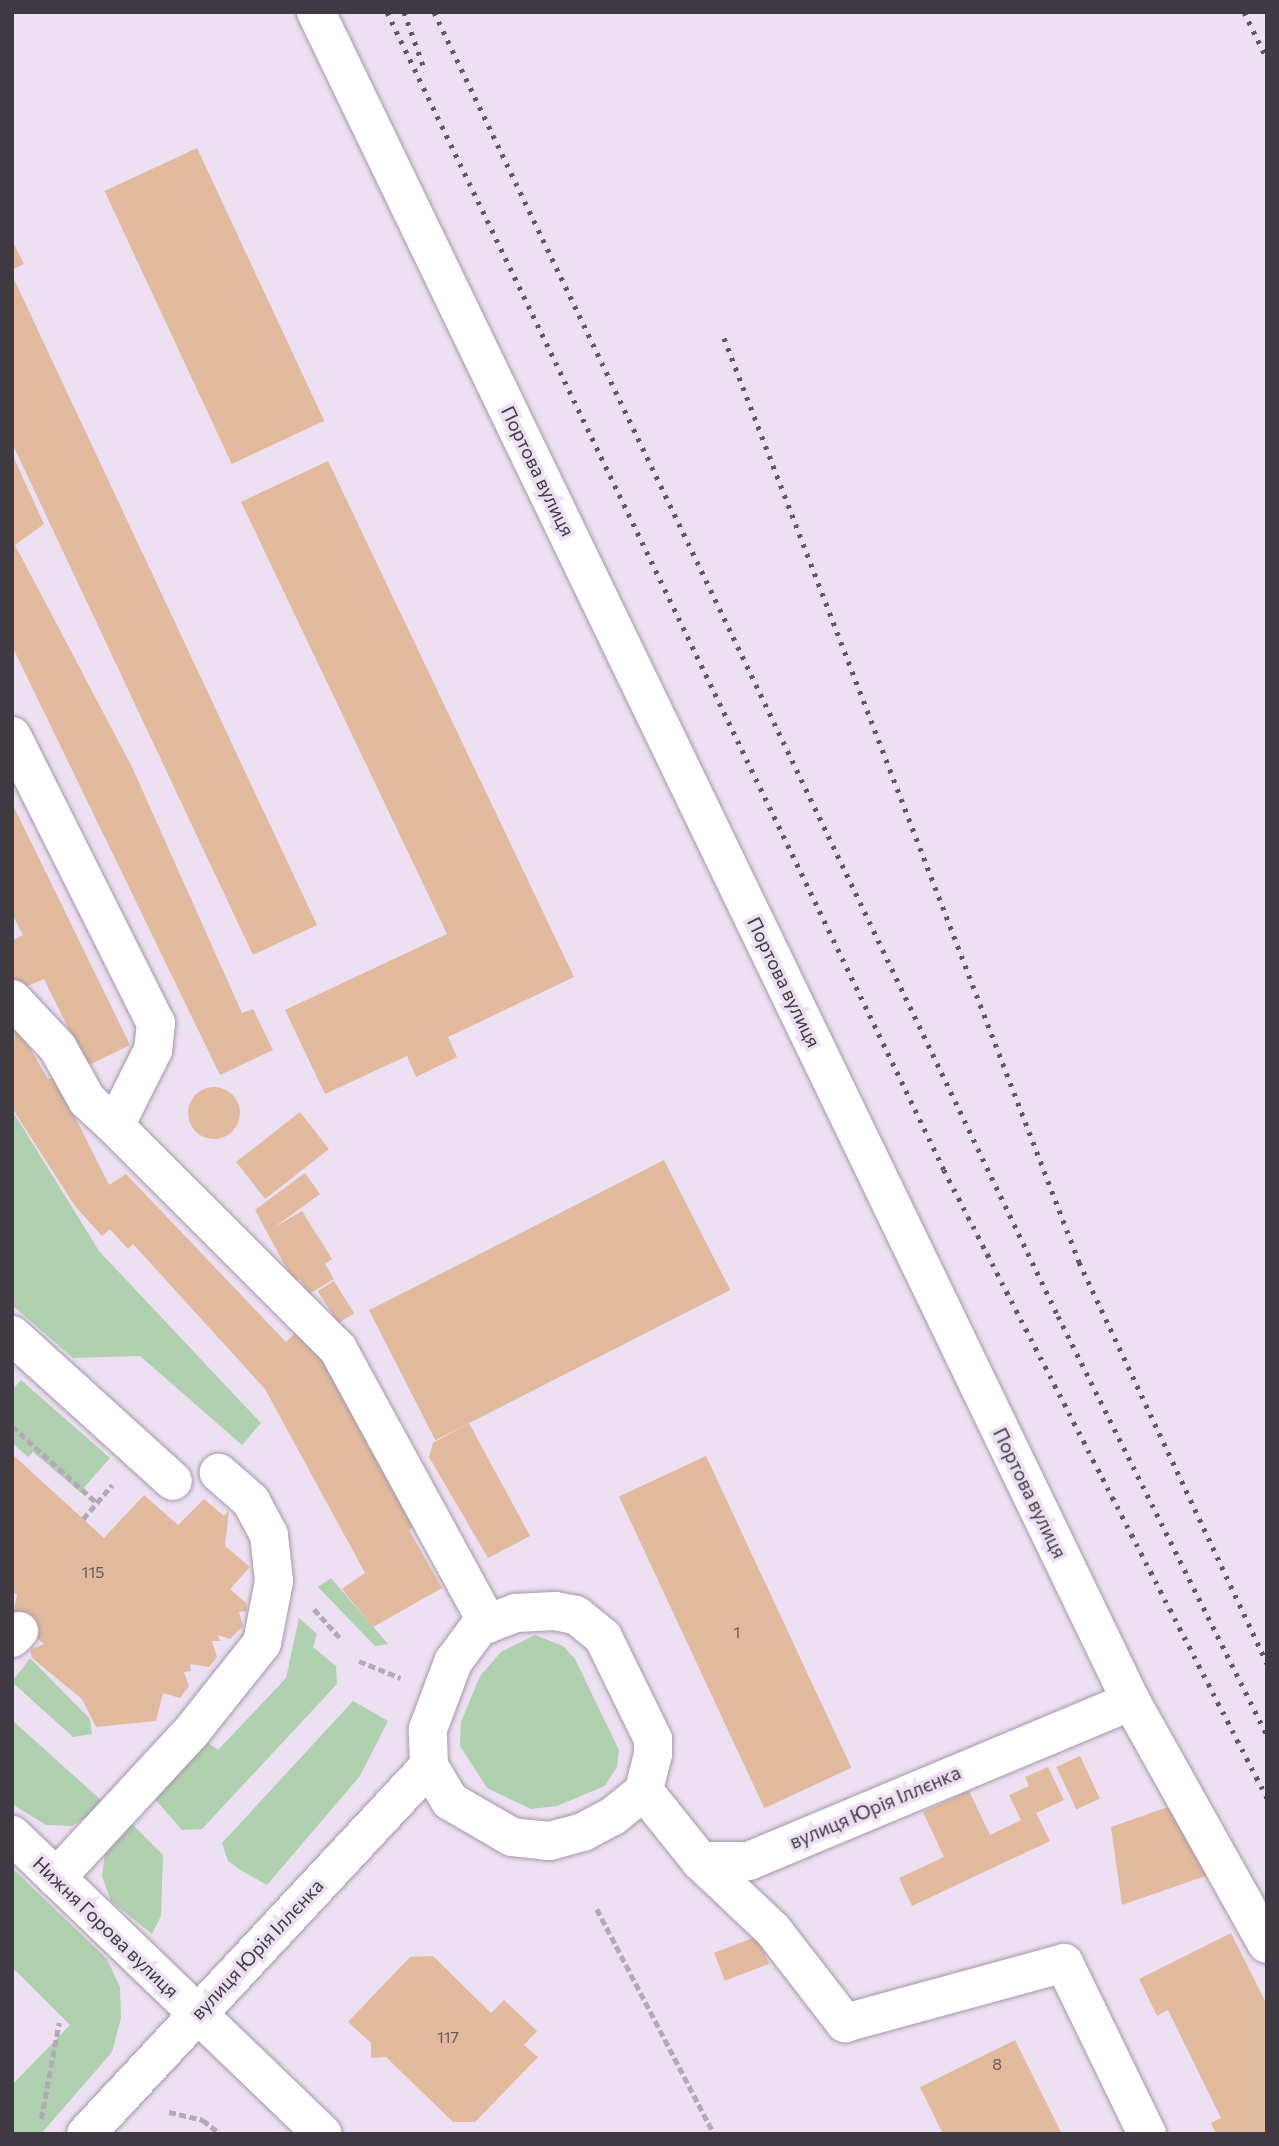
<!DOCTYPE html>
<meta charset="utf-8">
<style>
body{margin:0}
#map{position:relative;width:1279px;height:2146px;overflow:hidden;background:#eee0f3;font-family:Commissioner,sans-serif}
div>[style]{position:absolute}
.green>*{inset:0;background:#b0d1b0}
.building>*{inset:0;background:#e2ba9e;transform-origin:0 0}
.round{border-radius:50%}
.path>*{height:4.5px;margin-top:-2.25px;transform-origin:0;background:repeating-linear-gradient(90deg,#b4a9b8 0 7px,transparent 0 10.5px)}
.roads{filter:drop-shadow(0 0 2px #a497a9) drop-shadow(0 0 2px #a497a9)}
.minor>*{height:38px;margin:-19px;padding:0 19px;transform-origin:19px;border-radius:19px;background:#fff}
.rail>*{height:5px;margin-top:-2.5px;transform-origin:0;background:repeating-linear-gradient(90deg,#5e5861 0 3.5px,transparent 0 10.5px)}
span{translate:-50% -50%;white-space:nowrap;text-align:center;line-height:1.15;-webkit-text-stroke:7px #eee0f3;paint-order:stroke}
.number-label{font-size:16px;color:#685a58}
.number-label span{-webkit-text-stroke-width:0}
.street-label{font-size:19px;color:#3f3a41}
.frame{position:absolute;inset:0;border:14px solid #3f3a41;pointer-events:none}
</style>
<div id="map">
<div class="green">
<i style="clip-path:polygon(12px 1110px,99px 1251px,261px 1423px,242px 1445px,140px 1356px,73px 1358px,12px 1305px)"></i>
<i style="clip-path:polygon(21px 1380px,110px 1458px,80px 1492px,33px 1452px,28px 1457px,12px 1443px,12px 1390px)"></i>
<i style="clip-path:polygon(331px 1578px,388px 1644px,375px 1646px,318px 1587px)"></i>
<i style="clip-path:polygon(299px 1618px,317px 1634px,313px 1647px,336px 1666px,337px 1684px,202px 1829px,182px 1830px,152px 1796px,203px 1739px,218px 1750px,286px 1678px)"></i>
<i style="clip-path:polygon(535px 1635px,563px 1646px,575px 1659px,619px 1750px,617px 1767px,605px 1786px,557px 1806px,531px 1809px,487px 1788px,460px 1746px,461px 1722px,480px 1676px,501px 1652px)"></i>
<i style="clip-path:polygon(30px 1658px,90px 1719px,92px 1734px,73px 1737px,12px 1682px)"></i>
<i style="clip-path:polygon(353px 1701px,388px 1721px,360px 1776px,267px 1885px,242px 1871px,228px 1861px,222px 1843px)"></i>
<i style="clip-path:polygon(12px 1720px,102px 1801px,85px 1818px,72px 1826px,46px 1825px,12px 1804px)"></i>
<i style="clip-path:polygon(128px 1820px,163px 1855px,161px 1916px,152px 1934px,111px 1901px,102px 1876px,106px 1846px)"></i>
<i style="clip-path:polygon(12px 1868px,107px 1959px,120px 1987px,121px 2018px,112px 2052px,41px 2134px,12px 2134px,12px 2085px,70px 2025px,12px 1967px)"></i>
</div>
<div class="building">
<i style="left:197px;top:148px;width:301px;height:102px;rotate:65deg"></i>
<i style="clip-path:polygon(12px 240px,24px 264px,12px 270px)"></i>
<i style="clip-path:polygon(12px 275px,317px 925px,253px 955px,12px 443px)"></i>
<i style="clip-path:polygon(12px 454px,44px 524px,15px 545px,132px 767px,242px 1013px,253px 1009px,273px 1050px,220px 1075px,12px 646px)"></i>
<i style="clip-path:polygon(328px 461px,574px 977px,448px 1037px,457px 1057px,416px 1077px,407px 1056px,325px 1094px,285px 1010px,447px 934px,241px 502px)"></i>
<i style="clip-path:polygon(12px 803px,130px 1045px,87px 1066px,44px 979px,18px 990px,12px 977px,12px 941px,23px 935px,12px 914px)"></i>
<i style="clip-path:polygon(15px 1023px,48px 1079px,55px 1077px,109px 1185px,126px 1174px,286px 1342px,298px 1331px,323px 1353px,417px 1525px,409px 1530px,442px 1588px,373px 1627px,342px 1589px,365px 1573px,265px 1389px,133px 1244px,128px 1249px,110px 1229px,102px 1236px,75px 1206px,12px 1108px)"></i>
<i class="round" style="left:188px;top:1087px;width:52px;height:52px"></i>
<i style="left:300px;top:1112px;width:47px;height:81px;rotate:52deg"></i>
<i style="left:664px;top:1160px;width:146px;height:331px;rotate:63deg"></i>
<i style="clip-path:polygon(305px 1173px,320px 1194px,273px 1228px,302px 1211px,332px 1259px,325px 1264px,334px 1279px,309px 1294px,299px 1279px,294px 1282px,255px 1210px)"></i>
<i style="left:334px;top:1281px;width:38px;height:19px;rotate:58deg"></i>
<i style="clip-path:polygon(469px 1423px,530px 1536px,488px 1558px,429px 1457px,433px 1443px)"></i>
<i style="clip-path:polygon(12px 1454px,104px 1538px,144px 1495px,178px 1525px,204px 1499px,224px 1516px,229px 1510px,225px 1546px,250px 1567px,230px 1589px,246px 1603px,247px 1611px,239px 1612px,243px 1626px,230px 1639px,218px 1635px,220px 1641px,212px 1641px,217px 1657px,209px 1667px,190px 1664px,191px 1671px,184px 1672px,189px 1686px,180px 1698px,163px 1693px,156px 1721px,96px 1727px,82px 1699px,32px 1658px,30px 1650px,44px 1644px,12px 1618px,17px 1595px,12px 1591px)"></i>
<i style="left:706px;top:1456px;width:344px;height:96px;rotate:65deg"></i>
<i style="left:1080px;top:1756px;width:47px;height:26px;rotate:65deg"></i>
<i style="clip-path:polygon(1048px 1767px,1064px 1800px,1036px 1813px,1050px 1841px,912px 1906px,899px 1878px,944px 1857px,923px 1812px,969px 1791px,990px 1835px,1021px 1820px,1009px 1795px,1029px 1786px,1025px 1777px)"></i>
<i style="clip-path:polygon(1168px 1807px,1208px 1875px,1122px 1905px,1111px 1827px)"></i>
<i style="clip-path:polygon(1231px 1933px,1267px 2005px,1267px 2134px,1216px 2134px,1211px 2123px,1221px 2118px,1168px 2010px,1157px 2016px,1139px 1979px)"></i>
<i style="left:758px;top:1936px;width:30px;height:47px;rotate:69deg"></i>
<i style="clip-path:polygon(433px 1956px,491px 2013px,504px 2000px,537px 2031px,524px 2045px,538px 2057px,475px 2122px,453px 2122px,386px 2057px,371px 2058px,371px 2043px,348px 2022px,410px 1957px)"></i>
<i style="clip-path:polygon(1015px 2040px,1062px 2134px,943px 2134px,920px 2087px)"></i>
</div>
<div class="path">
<i style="left:12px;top:1426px;width:115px;rotate:42.2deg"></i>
<i style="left:83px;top:1519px;width:45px;rotate:-49.5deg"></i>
<i style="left:314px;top:1609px;width:42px;rotate:47.9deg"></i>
<i style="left:359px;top:1661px;width:45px;rotate:22deg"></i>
<i style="left:597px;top:1909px;width:254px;rotate:62.5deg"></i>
<i style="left:169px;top:2112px;width:35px;rotate:13deg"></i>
<i style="left:203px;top:2120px;width:22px;rotate:39deg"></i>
<i style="left:41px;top:2119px;width:98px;rotate:-79.4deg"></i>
</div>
<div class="roads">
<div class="minor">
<i style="left:316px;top:12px;width:1875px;rotate:64.24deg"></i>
<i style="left:1131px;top:1701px;width:278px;rotate:60.8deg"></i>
<i style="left:12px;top:736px;width:321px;rotate:63.4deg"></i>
<i style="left:156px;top:1023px;width:27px;rotate:96deg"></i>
<i style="left:153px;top:1050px;width:85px;rotate:116.6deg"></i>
<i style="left:115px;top:1126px;width:315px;rotate:45deg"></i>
<i style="left:338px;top:1349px;width:313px;rotate:61.4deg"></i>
<i style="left:12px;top:999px;width:67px;rotate:46.8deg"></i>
<i style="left:58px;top:1048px;width:60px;rotate:60.9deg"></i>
<i style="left:87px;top:1100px;width:38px;rotate:43deg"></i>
<i style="left:12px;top:1335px;width:217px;rotate:42.2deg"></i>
<i style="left:555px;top:1611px;width:21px;rotate:11deg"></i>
<i style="left:576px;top:1615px;width:35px;rotate:39deg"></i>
<i style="left:603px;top:1637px;width:114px;rotate:63.9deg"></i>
<i style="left:653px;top:1739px;width:15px;rotate:90deg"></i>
<i style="left:653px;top:1754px;width:38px;rotate:104deg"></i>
<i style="left:644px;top:1791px;width:40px;rotate:141deg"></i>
<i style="left:613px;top:1816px;width:34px;rotate:152deg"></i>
<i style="left:583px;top:1832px;width:35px;rotate:165deg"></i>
<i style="left:549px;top:1841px;width:37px;rotate:-174deg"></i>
<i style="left:512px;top:1837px;width:72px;rotate:-149.9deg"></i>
<i style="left:450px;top:1801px;width:41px;rotate:-121deg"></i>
<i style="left:429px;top:1766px;width:37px;rotate:-92deg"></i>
<i style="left:428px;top:1729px;width:72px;rotate:-69.5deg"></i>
<i style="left:453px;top:1662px;width:44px;rotate:-53.4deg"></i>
<i style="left:479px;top:1627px;width:40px;rotate:-21deg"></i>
<i style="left:516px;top:1613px;width:39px;rotate:-3deg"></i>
<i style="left:12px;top:1638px;width:10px;rotate:-45deg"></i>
<i style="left:644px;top:1791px;width:90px;rotate:51.3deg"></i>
<i style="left:700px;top:1861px;width:49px"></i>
<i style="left:749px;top:1861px;width:414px;rotate:-22.7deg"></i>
<i style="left:12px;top:1835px;width:431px;rotate:43.9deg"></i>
<i style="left:700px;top:1861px;width:100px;rotate:43.4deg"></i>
<i style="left:773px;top:1930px;width:118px;rotate:52.3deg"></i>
<i style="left:845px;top:2023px;width:227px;rotate:-15.3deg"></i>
<i style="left:1064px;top:1963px;width:190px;rotate:64.1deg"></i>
<i style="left:56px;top:1878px;width:200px;rotate:-47.2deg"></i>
<i style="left:192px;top:1731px;width:112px;rotate:-51.5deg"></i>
<i style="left:262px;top:1643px;width:63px;rotate:-79deg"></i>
<i style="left:274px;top:1581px;width:46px;rotate:-96.2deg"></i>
<i style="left:269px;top:1535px;width:38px;rotate:-118deg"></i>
<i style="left:251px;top:1501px;width:43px;rotate:-138.8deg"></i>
<i style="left:86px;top:2134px;width:503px;rotate:-47.01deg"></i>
</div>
</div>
<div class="rail">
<i style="left:387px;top:12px;width:1285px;rotate:64.31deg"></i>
<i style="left:944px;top:1170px;width:706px;rotate:62.78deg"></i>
<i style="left:404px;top:12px;width:63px;rotate:70.4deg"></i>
<i style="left:434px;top:12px;width:1446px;rotate:64.43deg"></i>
<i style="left:1058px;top:1316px;width:468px;rotate:63.5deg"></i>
<i style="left:1244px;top:12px;width:52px;rotate:63.9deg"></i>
<i style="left:724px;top:338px;width:990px;rotate:68.98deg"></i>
<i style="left:1079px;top:1262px;width:443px;rotate:64.9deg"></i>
</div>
<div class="number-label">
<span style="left:93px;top:1572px">115</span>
<span style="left:737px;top:1632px">1</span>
<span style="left:448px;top:2037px">117</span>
<span style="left:997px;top:2064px">8</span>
</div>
<div class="street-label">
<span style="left:538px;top:471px;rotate:64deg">Портова вулиця</span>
<span style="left:784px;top:982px;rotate:64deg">Портова вулиця</span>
<span style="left:1030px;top:1493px;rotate:64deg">Портова вулиця</span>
<span style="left:875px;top:1807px;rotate:-23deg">вулиця Юрія Іллєнка</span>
<span style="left:106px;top:1927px;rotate:44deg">Нижня Горова вулиця</span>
<span style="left:257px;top:1949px;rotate:-47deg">вулиця Юрія Іллєнка</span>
</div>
<div class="frame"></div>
</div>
